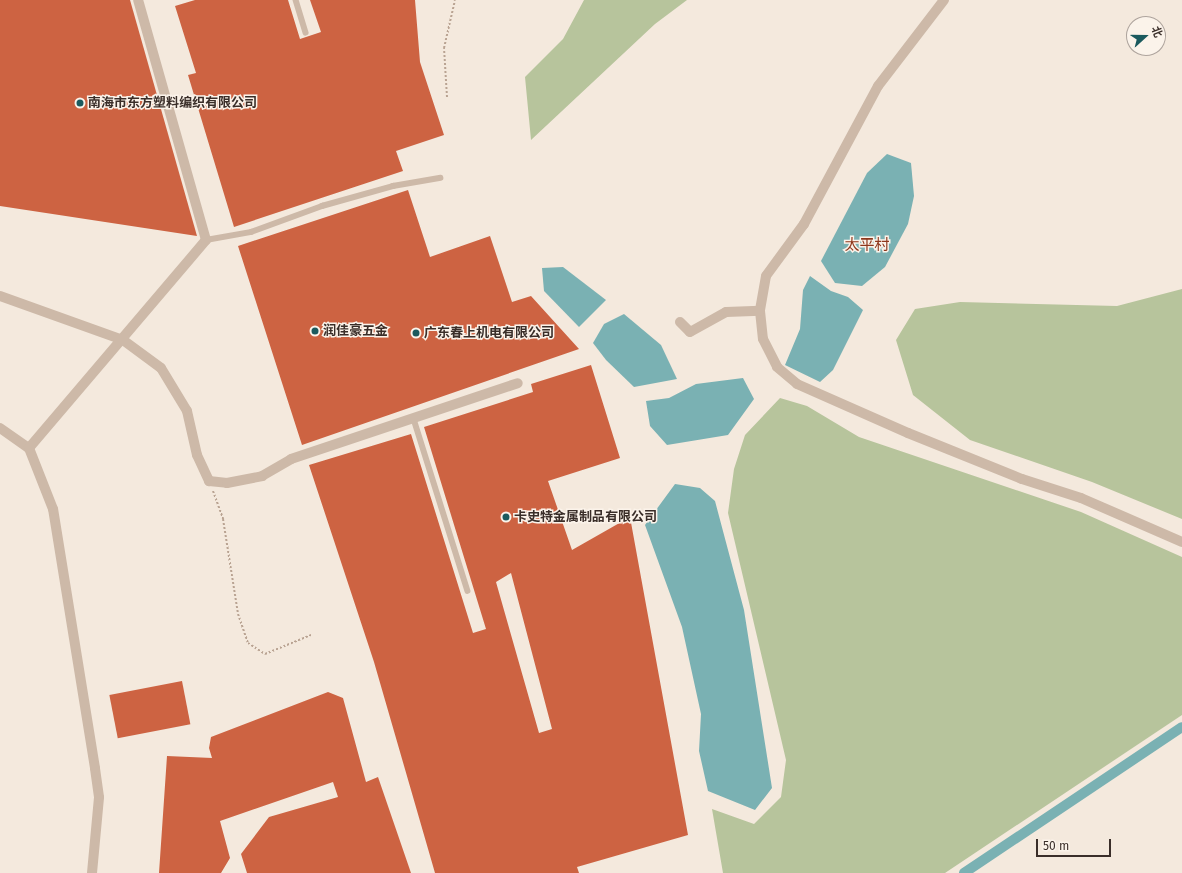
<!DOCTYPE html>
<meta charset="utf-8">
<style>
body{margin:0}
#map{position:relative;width:1182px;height:873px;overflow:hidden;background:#f4e9dd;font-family:"Fira Sans","Noto Sans SC",sans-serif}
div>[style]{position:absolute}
.green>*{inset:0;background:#b7c49c}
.water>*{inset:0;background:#7ab1b3}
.canal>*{height:10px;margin:-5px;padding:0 5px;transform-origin:5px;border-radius:5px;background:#7ab1b3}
.building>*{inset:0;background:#cd6342;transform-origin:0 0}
.path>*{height:2px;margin-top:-1px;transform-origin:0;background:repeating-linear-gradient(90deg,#b9a392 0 2px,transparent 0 4px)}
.lane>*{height:5.5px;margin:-2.75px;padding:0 2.75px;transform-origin:2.75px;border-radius:2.75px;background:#cdb9a8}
.street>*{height:10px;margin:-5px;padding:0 5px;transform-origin:5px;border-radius:5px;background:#cdb9a8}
.dots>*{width:11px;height:11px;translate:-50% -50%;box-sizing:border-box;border:2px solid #fbf3ea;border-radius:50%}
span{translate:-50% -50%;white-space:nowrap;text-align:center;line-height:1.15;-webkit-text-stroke:3px #fbf3ea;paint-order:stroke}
.poi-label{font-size:13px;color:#3a2e29;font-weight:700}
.left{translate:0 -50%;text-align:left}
.quarter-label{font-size:15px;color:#8e371c}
.north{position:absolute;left:1126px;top:16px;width:40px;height:40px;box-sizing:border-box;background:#fbf3ea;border:1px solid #aea49d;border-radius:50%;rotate:69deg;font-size:11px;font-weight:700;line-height:16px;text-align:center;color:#3a2e29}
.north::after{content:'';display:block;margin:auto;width:14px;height:18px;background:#1b5a5e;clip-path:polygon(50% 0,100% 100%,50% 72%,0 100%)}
.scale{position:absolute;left:1036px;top:839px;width:75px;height:18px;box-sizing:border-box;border:2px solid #3a2e29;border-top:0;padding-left:5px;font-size:12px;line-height:14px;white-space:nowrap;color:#3a2e29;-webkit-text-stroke:3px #fbf3ea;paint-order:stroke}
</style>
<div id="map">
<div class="green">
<i style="clip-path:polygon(584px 0,687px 0,655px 24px,531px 140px,525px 77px,563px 39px)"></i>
<i style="clip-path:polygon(1182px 289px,1182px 519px,1092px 482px,970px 440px,913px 395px,896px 340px,915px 309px,960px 302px,1117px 306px)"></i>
<i style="clip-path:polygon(780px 398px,807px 406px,859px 437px,1081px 512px,1182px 557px,1182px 715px,945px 873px,723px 873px,712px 809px,754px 824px,781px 797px,786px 760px,728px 513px,734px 469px,745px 435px)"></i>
</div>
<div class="water">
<i style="clip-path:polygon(887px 154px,911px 163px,914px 196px,908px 224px,885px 267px,862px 286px,835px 283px,821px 261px,867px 173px)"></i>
<i style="clip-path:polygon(563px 267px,606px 300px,579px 327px,544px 291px,542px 268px)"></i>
<i style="clip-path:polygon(810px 276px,831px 291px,848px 297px,863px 310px,833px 370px,820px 382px,785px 365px,800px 329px,803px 290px)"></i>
<i style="clip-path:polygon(624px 314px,661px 345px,677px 379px,634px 387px,606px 360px,593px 343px,604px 324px)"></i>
<i style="clip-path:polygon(743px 378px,754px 399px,728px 435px,667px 445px,650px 426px,646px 401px,669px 398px,696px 384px)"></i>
<i style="clip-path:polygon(675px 484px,700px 488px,715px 501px,744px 610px,772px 788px,755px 810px,708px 791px,699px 751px,701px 714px,682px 627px,645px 525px)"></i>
</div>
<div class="canal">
<i style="left:964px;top:873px;width:262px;rotate:-33.8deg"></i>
</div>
<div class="building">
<i style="clip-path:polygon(0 0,130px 0,197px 236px,0 206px)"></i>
<i style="clip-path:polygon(195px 0,288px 0,300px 39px,321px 32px,310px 0,415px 0,420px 62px,444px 135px,396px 151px,403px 171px,234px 227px,188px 75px,196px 73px,175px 6px)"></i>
<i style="clip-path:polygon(408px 190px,430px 257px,490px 236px,512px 302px,531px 296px,579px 349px,302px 445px,238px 246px)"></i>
<i style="clip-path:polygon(evenodd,591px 365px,620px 458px,548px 481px,572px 550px,630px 517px,688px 835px,577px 867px,579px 873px,435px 873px,374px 662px,309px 465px,411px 434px,473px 633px,486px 629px,424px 427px,533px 392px,531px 384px,591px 365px,511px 573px,552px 729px,539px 733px,496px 582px,511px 573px)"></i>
<i style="left:182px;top:681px;width:44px;height:74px;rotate:79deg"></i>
<i style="clip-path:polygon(328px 692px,343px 698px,366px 782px,378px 777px,411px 873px,247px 873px,241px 854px,269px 817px,338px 797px,333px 782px,220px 821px,230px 858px,221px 873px,159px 873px,167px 756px,212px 758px,209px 748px,211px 737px)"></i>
</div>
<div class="path">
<i style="left:447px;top:97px;width:49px;rotate:-93.5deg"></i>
<i style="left:444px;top:48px;width:49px;rotate:-77.1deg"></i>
<i style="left:213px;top:491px;width:30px;rotate:70deg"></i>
<i style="left:223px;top:519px;width:96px;rotate:81deg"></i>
<i style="left:238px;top:614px;width:31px;rotate:71deg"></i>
<i style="left:248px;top:643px;width:20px;rotate:33deg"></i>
<i style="left:265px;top:654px;width:50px;rotate:-22.4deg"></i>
</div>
<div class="lane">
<i style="left:296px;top:0;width:34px;rotate:73deg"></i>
<i style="left:206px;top:240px;width:46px;rotate:-10.1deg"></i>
<i style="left:251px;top:232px;width:76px;rotate:-20.1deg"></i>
<i style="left:322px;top:206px;width:74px;rotate:-15.7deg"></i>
<i style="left:393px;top:186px;width:48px;rotate:-9.7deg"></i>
<i style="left:414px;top:419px;width:180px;rotate:72.6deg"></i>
</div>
<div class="street">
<i style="left:944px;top:0;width:108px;rotate:127.5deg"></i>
<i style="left:878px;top:86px;width:157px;rotate:118.2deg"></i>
<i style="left:804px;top:224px;width:64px;rotate:126.2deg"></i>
<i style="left:766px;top:276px;width:36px;rotate:100deg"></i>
<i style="left:760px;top:311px;width:28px;rotate:84deg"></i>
<i style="left:763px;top:339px;width:31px;rotate:63deg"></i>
<i style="left:777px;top:367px;width:26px;rotate:40deg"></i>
<i style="left:797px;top:384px;width:121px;rotate:23.8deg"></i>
<i style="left:908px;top:433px;width:123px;rotate:22deg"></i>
<i style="left:1022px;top:479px;width:62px;rotate:17.9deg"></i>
<i style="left:1081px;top:498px;width:110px;rotate:23.5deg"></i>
<i style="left:0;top:296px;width:131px;rotate:19.7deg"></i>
<i style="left:123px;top:340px;width:47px;rotate:36.4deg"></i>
<i style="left:161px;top:368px;width:50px;rotate:58.8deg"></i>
<i style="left:187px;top:411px;width:45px;rotate:77.2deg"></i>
<i style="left:197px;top:455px;width:29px;rotate:65deg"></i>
<i style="left:209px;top:481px;width:18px;rotate:6deg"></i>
<i style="left:227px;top:483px;width:36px;rotate:-11deg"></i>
<i style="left:262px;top:476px;width:34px;rotate:-30deg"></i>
<i style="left:291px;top:459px;width:239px;rotate:-18.5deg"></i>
<i style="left:680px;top:322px;width:14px;rotate:45deg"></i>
<i style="left:690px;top:332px;width:41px;rotate:-29.1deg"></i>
<i style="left:726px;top:312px;width:34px;rotate:-2deg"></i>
<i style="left:0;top:428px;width:35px;rotate:35deg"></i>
<i style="left:92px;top:873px;width:76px;rotate:-84.7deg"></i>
<i style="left:99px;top:797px;width:29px;rotate:-98deg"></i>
<i style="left:95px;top:768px;width:262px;rotate:-99.2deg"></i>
<i style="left:53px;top:509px;width:66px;rotate:-111.5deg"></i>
<i style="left:29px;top:448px;width:273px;rotate:-49.6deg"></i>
<i style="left:206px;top:240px;width:249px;rotate:-105.8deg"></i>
</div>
<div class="dots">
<i style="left:80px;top:103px;background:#1b5a5e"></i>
<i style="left:315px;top:331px;background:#1b5a5e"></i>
<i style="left:416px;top:333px;background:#1b5a5e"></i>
<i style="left:506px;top:517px;background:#1b5a5e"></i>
</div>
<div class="poi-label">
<span class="left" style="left:88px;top:103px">南海市东方塑料编织有限公司</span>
<span class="left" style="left:323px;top:331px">润佳豪五金</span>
<span class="left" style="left:424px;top:333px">广东春上机电有限公司</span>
<span class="left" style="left:514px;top:517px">卡史特金属制品有限公司</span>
</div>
<div class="quarter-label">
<span style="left:867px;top:246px">太平村</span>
</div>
<div class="north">北</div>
<div class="scale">50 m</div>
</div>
